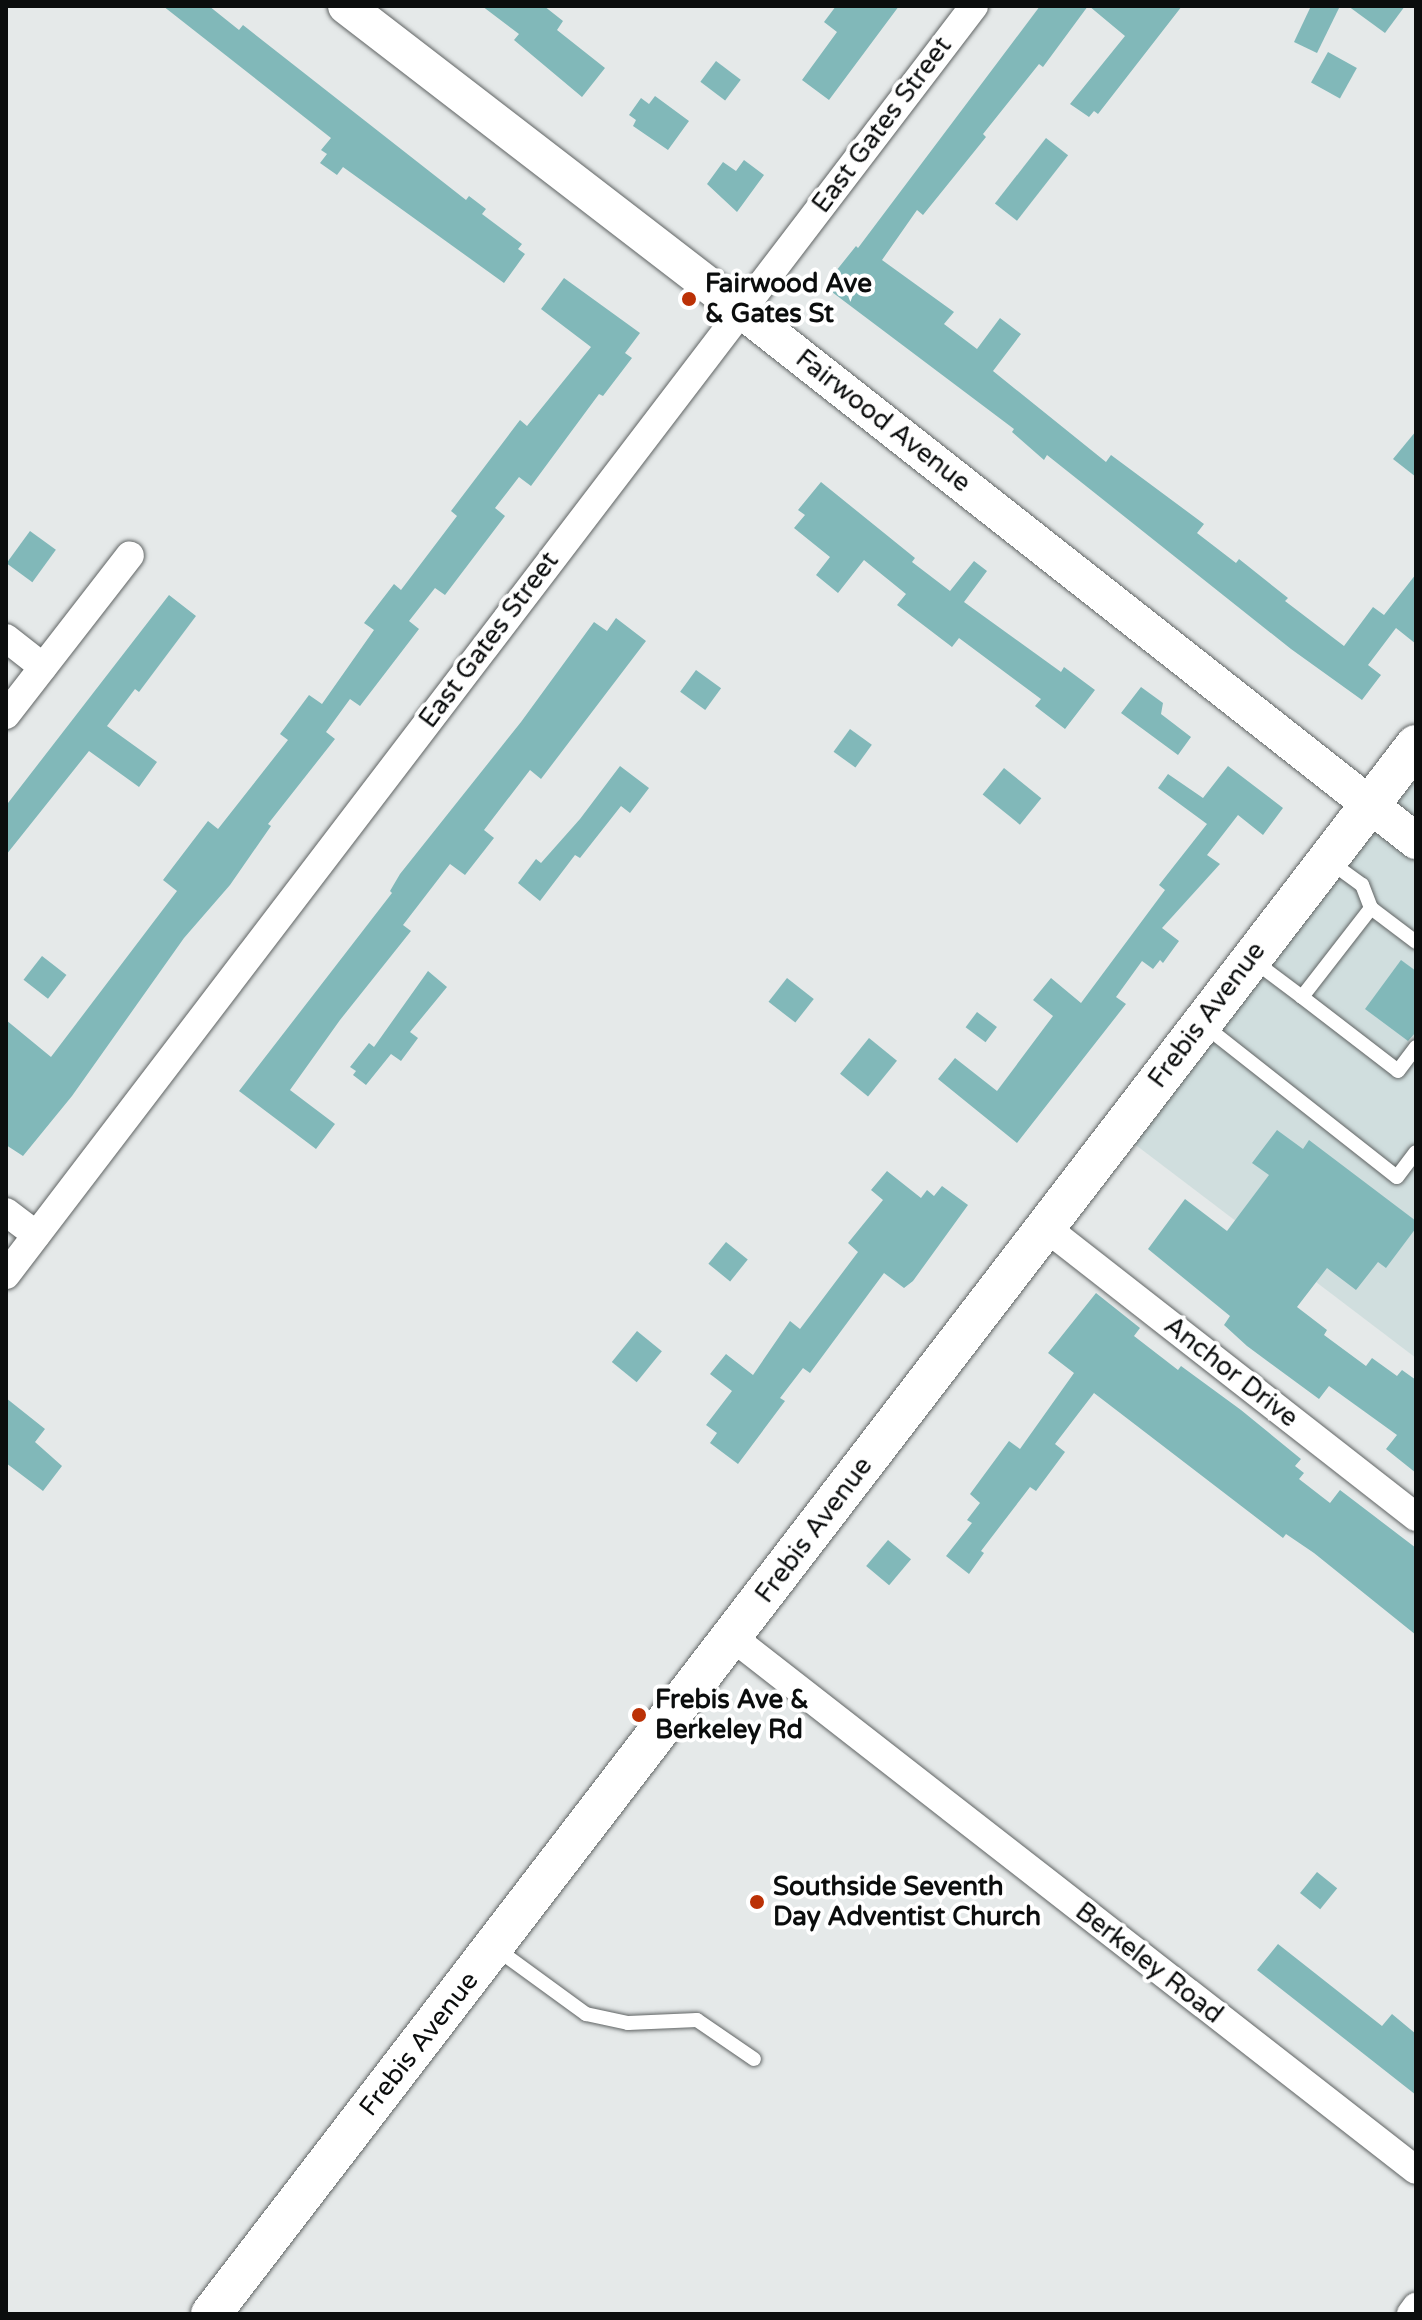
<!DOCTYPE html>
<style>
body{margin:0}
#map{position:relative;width:1422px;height:2320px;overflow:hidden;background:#e5e9e9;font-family:"Varela Round",sans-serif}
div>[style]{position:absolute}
.built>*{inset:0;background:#d0dede}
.building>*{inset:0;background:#81b8b9;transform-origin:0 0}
.roads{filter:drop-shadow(0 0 2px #606464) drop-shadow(0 0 2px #606464)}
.service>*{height:14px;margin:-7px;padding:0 7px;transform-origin:7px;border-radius:7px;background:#fff}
.minor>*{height:28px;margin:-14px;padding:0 14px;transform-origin:14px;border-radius:14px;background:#fff}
.tertiary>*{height:36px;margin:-18px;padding:0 18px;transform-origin:18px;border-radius:18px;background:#fff}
.secondary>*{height:40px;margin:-20px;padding:0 20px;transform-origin:20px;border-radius:20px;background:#fff}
.dots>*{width:22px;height:22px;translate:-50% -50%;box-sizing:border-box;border:4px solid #fff;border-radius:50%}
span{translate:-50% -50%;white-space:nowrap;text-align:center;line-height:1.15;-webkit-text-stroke:8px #fff;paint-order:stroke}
.street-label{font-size:26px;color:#0b0d0d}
.poi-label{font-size:26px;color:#0b0d0d;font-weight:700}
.left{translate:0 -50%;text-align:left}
.frame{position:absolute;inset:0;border:8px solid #0b0d0d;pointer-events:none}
</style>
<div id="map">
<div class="built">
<i style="clip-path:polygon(1416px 745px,1416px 1358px,1116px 1130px)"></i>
</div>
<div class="building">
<i style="clip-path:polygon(163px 6px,209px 6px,239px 30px,243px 25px,466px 200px,469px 196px,486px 209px,482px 214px,522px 244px,518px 249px,525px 254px,504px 283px,343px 167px,337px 175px,320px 163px,327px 154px,321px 150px,331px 138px)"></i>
<i style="clip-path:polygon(482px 6px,544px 6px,563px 21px,557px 30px,605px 68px,582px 97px,514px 40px,519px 34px)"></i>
<i style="clip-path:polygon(836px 6px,899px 6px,829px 100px,802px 80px,837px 32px,824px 22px)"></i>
<i style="clip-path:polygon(1040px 6px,1088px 6px,1043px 67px,1039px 64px,983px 134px,986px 137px,923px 215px,917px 210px,882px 260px,954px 312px,944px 324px,977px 349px,1000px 318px,1021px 334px,993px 371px,1106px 462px,1111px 455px,1204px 524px,1197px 533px,1236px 563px,1239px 559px,1288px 598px,1285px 601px,1344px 646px,1373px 607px,1384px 615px,1416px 574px,1416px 644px,1396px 628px,1368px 665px,1381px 675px,1362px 700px,1291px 649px,1047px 455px,1044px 460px,1012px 432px,1014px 429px,824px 286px,856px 246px,858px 248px)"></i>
<i style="clip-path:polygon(1089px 6px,1182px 6px,1098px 114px,1094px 111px,1089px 117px,1070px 104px,1125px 36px)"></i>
<i style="clip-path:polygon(1311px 6px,1340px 6px,1317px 53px,1294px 42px)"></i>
<i style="clip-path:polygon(1348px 6px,1405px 6px,1385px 33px)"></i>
<i style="left:1328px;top:52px;width:33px;height:35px;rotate:29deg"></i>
<i style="left:716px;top:61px;width:31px;height:26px;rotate:37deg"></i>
<i style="clip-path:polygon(655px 96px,689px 121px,668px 150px,633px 126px,636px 120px,629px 115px,641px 98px,649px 104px)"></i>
<i style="left:1046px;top:138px;width:28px;height:83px;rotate:38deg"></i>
<i style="clip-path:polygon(744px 160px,764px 175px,737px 212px,707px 184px,723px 162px,736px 171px)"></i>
<i style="clip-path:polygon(564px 278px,640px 333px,625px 353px,632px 358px,603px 396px,599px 394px,531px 486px,519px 477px,495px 508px,505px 516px,445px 595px,435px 588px,409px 621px,419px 629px,360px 706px,350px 699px,326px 732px,335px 739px,268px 824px,271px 826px,230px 885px,184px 938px,72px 1096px,23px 1156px,6px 1145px,6px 1020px,51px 1057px,177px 891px,163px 880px,208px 821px,218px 829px,288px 740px,280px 734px,309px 695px,322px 704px,374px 630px,364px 623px,394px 584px,401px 590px,457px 516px,451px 511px,520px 420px,527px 426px,591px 347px,541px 309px)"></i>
<i style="clip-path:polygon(1416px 431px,1416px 477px,1393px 459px)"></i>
<i style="clip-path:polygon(821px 482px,915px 558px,912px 562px,950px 591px,974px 561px,987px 571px,964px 602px,1061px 672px,1064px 667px,1095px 690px,1065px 729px,1035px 706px,1041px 699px,959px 638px,952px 647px,897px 605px,906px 594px,864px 560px,838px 593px,816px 575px,830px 557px,794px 528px,805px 515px,798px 510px)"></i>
<i style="left:30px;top:531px;width:32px;height:40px;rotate:36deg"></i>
<i style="clip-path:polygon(169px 595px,196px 616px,139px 692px,135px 689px,107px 726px,157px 762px,139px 787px,89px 751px,6px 855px,8px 803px)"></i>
<i style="clip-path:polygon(616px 618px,646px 641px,541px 779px,530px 770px,484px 830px,494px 838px,465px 875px,450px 864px,403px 925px,411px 931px,340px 1020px,290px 1090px,335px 1124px,316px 1149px,239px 1091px,392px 893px,390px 891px,400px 874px,521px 722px,594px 622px,607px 631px)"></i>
<i style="left:696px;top:670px;width:31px;height:27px;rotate:36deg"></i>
<i style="clip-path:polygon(1141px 687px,1163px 703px,1161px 714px,1191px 737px,1178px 755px,1121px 713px)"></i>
<i style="left:850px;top:729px;width:27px;height:28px;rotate:36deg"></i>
<i style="clip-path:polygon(620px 766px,649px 788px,630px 813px,621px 806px,580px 858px,575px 855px,540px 901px,518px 883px,536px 859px,541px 863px,580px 819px)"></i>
<i style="clip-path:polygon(1228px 766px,1283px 808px,1263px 835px,1238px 815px,1207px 855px,1220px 864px,1162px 928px,1179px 941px,1163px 963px,1160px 960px,1153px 969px,1142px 961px,1116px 997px,1126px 1004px,1017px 1143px,938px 1079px,955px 1058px,997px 1091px,1053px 1016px,1033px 1000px,1051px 978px,1081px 1003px,1165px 890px,1159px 885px,1207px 824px,1158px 788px,1168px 774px,1203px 798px)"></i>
<i style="left:1004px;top:768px;width:48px;height:34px;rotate:39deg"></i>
<i style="left:42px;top:956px;width:31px;height:30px;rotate:38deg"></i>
<i style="clip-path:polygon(1401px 960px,1416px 971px,1416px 1032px,1408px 1041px,1365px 1009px)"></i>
<i style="clip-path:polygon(428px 971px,447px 987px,410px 1032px,418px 1038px,401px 1061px,391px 1054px,366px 1085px,353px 1075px,356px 1071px,350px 1067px,369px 1043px,374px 1047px)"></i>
<i style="left:787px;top:978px;width:34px;height:30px;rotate:38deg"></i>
<i style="left:977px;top:1012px;width:25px;height:19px;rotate:37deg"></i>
<i style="left:869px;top:1038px;width:36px;height:46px;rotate:39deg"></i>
<i style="clip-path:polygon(1277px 1130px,1303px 1149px,1309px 1140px,1416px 1221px,1416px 1228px,1386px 1268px,1378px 1262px,1356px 1290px,1327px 1268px,1297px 1307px,1327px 1330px,1324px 1335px,1366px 1366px,1372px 1358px,1397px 1376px,1402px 1370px,1416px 1380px,1416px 1473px,1386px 1449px,1397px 1435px,1329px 1386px,1319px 1399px,1247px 1346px,1224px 1325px,1230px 1316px,1148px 1249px,1185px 1199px,1227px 1231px,1269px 1175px,1252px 1163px)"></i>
<i style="clip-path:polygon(887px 1171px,921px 1198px,927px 1190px,934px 1196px,942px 1186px,968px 1205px,913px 1281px,904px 1288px,884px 1273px,810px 1373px,803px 1368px,780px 1398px,785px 1401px,738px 1464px,710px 1443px,717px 1433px,706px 1425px,732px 1391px,710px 1374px,726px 1354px,753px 1375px,790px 1321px,800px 1329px,858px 1252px,848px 1243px,883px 1200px,871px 1190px)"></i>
<i style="left:726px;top:1242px;width:28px;height:28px;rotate:39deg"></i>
<i style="clip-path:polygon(1096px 1293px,1140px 1328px,1134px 1336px,1178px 1370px,1181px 1366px,1241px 1410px,1301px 1459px,1295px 1466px,1304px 1473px,1299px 1479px,1330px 1503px,1340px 1490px,1416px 1548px,1416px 1635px,1314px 1553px,1286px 1534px,1283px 1538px,1094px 1393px,1055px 1444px,1065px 1452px,1036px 1491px,1030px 1487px,981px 1551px,984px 1553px,969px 1574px,946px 1556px,972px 1523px,967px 1520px,980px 1503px,970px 1494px,1009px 1441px,1020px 1449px,1074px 1373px,1048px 1353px)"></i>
<i style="left:637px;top:1331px;width:32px;height:40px;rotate:39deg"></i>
<i style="clip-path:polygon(6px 1398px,45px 1429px,35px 1442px,62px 1466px,43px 1491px,6px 1463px)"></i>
<i style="left:888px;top:1540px;width:30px;height:34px;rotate:40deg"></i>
<i style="left:1317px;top:1872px;width:26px;height:27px;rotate:39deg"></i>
<i style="clip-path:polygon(1278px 1944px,1382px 2026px,1392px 2014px,1416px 2034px,1416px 2095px,1257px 1970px)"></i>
</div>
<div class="roads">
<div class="service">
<i style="left:1371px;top:908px;width:56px;rotate:37.1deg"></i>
<i style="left:1254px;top:961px;width:60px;rotate:36.9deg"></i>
<i style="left:1302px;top:997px;width:113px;rotate:-52.2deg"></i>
<i style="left:1371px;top:908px;width:25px;rotate:-111deg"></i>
<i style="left:1362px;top:885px;width:41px;rotate:-144deg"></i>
<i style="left:1302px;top:997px;width:121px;rotate:37.6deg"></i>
<i style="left:1398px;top:1071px;width:30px;rotate:-53deg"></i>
<i style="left:1205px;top:1026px;width:244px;rotate:38.2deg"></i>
<i style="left:1397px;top:1177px;width:31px;rotate:-53deg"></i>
<i style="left:494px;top:1947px;width:114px;rotate:36.1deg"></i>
<i style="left:586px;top:2014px;width:43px;rotate:12.1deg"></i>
<i style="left:628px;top:2023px;width:69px;rotate:-2.5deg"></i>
<i style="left:697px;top:2020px;width:69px;rotate:34.4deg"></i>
</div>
<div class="minor">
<i style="left:6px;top:638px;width:47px;rotate:38.1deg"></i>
<i style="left:6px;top:715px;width:202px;rotate:-52.2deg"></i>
<i style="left:6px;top:1212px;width:38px;rotate:37deg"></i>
<i style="left:1045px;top:1227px;width:471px;rotate:38deg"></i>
<i style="left:6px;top:1275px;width:1596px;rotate:-52.66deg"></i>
<i style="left:732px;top:1637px;width:867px;rotate:37.93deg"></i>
<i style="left:1411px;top:2314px;width:9px;rotate:-54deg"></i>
</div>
<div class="tertiary">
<i style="left:346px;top:6px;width:498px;rotate:37.6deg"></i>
<i style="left:741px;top:310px;width:859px;rotate:38.19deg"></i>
</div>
<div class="secondary">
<i style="left:211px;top:2314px;width:1978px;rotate:-52.48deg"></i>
</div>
</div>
<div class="dots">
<i style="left:689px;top:299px;background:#bb3106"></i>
<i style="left:639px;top:1715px;background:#bb3106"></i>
<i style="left:757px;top:1902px;background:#bb3106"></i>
</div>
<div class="street-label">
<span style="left:882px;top:125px;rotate:-53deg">East Gates Street</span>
<span style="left:883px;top:421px;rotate:38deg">Fairwood Avenue</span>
<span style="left:489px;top:640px;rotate:-53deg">East Gates Street</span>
<span style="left:1207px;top:1015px;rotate:-53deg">Frebis Avenue</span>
<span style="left:1231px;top:1372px;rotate:38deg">Anchor Drive</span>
<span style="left:814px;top:1530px;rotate:-53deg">Frebis Avenue</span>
<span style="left:1149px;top:1963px;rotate:38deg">Berkeley Road</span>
<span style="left:419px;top:2044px;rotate:-52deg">Frebis Avenue</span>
</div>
<div class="poi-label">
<span class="left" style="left:705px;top:299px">Fairwood Ave<br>&amp; Gates St</span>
<span class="left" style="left:655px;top:1715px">Frebis Ave &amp;<br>Berkeley Rd</span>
<span class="left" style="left:773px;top:1902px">Southside Seventh<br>Day Adventist Church</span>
</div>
<div class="frame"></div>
</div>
